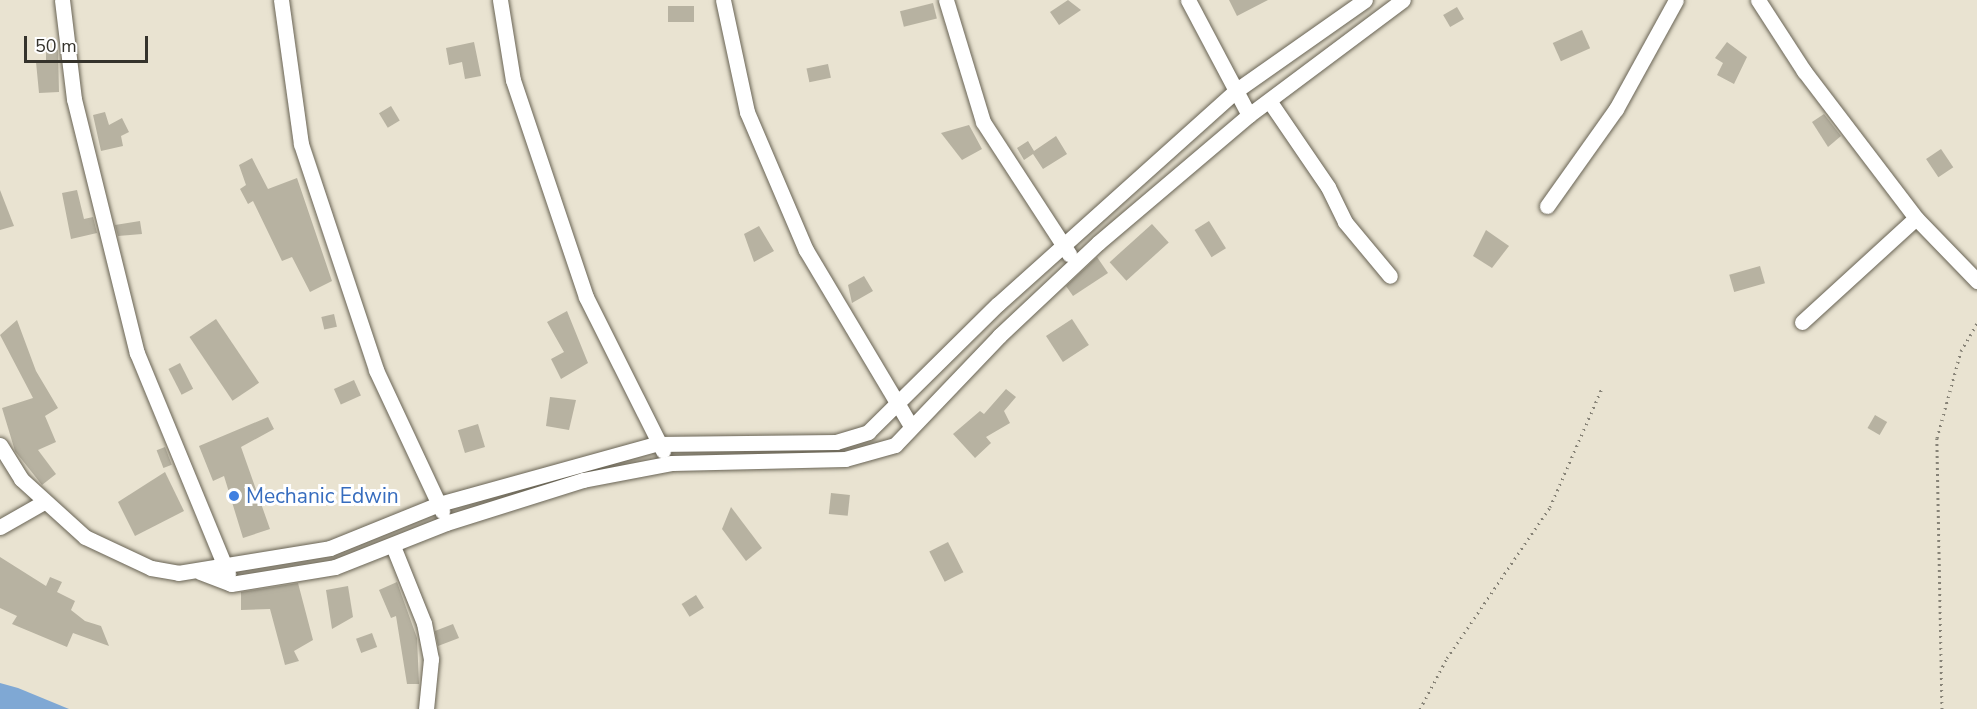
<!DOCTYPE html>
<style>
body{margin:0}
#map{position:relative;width:1977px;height:709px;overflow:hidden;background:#e9e3d1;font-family:"Nunito Sans",sans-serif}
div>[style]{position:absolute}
.water>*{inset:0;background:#7fa8d4}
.building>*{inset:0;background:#b7b2a1;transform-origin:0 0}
.path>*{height:3px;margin-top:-1.5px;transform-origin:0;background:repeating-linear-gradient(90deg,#878377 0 1.5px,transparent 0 6px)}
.roads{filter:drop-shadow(0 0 2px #686354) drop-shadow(0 0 2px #686354)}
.street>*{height:15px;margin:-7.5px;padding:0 7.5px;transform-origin:7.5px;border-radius:7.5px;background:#fff}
.dots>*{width:16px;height:16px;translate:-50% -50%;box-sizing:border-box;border:3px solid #fff;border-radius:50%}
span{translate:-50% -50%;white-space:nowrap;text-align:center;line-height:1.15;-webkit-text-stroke:6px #fff;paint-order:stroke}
.shop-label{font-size:21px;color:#366cbe}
.left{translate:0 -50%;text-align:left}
.scale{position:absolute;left:24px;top:36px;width:124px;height:27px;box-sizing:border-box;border:3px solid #35332c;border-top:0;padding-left:8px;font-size:18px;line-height:21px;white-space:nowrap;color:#35332c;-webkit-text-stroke:4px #fff;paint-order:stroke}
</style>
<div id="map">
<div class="water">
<i style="clip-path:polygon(0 683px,18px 688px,69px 709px,0 709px)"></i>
</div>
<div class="building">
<i style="clip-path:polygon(1068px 0,1081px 10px,1059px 25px,1050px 12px)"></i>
<i style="clip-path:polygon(1229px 0,1268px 0,1237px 16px)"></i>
<i style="left:933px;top:3px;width:16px;height:34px;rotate:76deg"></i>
<i style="left:668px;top:6px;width:26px;height:16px"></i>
<i style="left:1457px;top:7px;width:14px;height:16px;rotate:60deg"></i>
<i style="left:1582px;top:30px;width:20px;height:32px;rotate:66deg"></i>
<i style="clip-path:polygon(474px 42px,481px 76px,465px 79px,462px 62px,449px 65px,446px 48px)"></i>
<i style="clip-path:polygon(1727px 42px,1747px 57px,1734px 84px,1717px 75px,1723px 63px,1715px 58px)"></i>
<i style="clip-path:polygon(46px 50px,58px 50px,59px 92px,39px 93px,36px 62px,46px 62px)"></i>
<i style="left:828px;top:64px;width:14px;height:22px;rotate:78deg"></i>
<i style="left:391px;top:106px;width:17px;height:14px;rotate:59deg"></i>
<i style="clip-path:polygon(105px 112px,109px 125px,122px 118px,129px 132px,121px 136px,123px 146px,101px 151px,93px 115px)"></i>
<i style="clip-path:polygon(1824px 114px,1841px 136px,1828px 147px,1812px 122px)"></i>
<i style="clip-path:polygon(969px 125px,982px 149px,962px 160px,941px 133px)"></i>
<i style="clip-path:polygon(1056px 136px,1067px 154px,1043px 169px,1033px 154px,1024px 160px,1017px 148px,1028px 141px,1034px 151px)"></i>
<i style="left:1941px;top:149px;width:22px;height:18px;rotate:56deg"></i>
<i style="clip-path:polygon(252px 158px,268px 189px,297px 178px,332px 281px,310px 292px,292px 257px,282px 261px,253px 201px,248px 204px,240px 189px,246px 185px,239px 165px)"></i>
<i style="clip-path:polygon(0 190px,14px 226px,0 230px)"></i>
<i style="clip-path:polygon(77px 190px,84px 219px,93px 217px,97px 233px,71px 239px,62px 193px)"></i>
<i style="clip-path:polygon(140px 221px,142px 234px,118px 236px,115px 225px)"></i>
<i style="left:1209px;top:221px;width:32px;height:17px;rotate:58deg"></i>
<i style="left:1152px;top:224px;width:25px;height:57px;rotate:48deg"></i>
<i style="clip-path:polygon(759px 226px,774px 251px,754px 262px,744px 234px)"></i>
<i style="clip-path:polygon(1486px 230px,1509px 246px,1492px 268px,1473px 256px)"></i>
<i style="clip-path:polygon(1097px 257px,1108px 273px,1073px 296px,1066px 286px)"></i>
<i style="left:1760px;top:266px;width:18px;height:32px;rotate:74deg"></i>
<i style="clip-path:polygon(864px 276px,873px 291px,852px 303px,848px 285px)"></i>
<i style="clip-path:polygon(567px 311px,588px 363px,561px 379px,551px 359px,564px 352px,547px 322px)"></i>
<i style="left:334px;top:314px;width:13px;height:13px;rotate:77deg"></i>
<i style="left:216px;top:319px;width:77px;height:32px;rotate:56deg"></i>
<i style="left:1072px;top:319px;width:31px;height:31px;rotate:57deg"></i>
<i style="clip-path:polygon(17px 320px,36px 371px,58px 408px,45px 416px,56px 442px,38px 450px,56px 474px,42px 485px,15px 451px,2px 408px,33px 398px,0 335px)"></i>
<i style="left:180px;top:363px;width:29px;height:13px;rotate:63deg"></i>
<i style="left:354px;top:380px;width:17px;height:22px;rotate:66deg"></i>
<i style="clip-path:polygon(1006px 389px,1016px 397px,1004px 411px,1010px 423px,986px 437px,991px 443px,975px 458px,953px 434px,980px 411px,984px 414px)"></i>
<i style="clip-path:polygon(550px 397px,576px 400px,569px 430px,546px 426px)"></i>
<i style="left:1875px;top:415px;width:14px;height:15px;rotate:30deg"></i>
<i style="clip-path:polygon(268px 417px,274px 429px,241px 447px,270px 529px,243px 538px,224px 476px,213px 481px,199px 446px)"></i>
<i style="left:478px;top:424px;width:24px;height:21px;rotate:73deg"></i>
<i style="left:165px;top:447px;width:19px;height:9px;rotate:69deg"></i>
<i style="clip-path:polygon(165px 472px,184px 511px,135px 536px,118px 502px)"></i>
<i style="left:831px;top:493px;width:19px;height:21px;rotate:6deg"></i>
<i style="clip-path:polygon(731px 507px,762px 548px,746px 561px,722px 529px)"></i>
<i style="left:948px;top:542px;width:34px;height:21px;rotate:63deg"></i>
<i style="clip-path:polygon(0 557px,46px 586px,50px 577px,62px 582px,57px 592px,75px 601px,71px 610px,85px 621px,101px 626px,109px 646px,73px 633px,67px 647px,12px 624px,17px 616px,0 608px)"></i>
<i style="clip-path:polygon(397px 582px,417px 638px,419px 684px,407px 684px,396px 616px,391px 618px,379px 590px)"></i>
<i style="clip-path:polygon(298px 583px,313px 640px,294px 651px,299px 661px,285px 665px,270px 609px,241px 610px,241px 592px)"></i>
<i style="clip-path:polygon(348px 586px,353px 617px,332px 629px,326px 590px)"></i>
<i style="left:696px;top:595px;width:15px;height:17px;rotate:58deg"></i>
<i style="clip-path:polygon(453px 624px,459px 638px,438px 646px,435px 631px)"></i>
<i style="left:372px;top:633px;width:15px;height:17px;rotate:70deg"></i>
</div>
<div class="path">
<i style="left:1420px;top:709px;width:58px;rotate:-62.1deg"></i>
<i style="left:1447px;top:658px;width:183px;rotate:-55.7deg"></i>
<i style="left:1550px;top:507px;width:130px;rotate:-66.4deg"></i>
<i style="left:1942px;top:709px;width:271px;rotate:-91.1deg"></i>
<i style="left:1937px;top:438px;width:90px;rotate:-74.6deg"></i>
<i style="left:1961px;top:351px;width:32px;rotate:-60deg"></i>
</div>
<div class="roads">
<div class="street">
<i style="left:62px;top:0;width:100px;rotate:83.1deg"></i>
<i style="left:74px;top:99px;width:262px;rotate:76.1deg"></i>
<i style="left:137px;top:353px;width:239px;rotate:67.6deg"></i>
<i style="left:281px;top:0;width:145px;rotate:82.1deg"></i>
<i style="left:301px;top:144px;width:238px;rotate:71.6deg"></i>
<i style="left:376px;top:370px;width:156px;rotate:64.9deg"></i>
<i style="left:500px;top:0;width:81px;rotate:80.8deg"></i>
<i style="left:513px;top:80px;width:229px;rotate:71.4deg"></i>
<i style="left:586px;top:297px;width:172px;rotate:63.4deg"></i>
<i style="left:723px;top:0;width:115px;rotate:77.9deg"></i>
<i style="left:747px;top:112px;width:150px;rotate:66.9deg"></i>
<i style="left:806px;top:250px;width:205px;rotate:59.2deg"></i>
<i style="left:946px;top:0;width:127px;rotate:73.1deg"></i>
<i style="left:983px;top:122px;width:158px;rotate:56.9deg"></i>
<i style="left:1188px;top:0;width:130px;rotate:62.1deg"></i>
<i style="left:1758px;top:0;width:85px;rotate:57.1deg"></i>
<i style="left:1804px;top:71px;width:185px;rotate:52.7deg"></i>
<i style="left:1916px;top:218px;width:88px;rotate:45.9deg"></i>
<i style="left:1270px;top:102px;width:103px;rotate:55.7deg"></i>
<i style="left:1328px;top:187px;width:39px;rotate:64deg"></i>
<i style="left:1345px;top:222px;width:70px;rotate:50.2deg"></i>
<i style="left:1547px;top:206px;width:119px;rotate:-54.6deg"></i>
<i style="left:1616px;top:109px;width:124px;rotate:-61.2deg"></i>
<i style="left:1802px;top:322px;width:154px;rotate:-42.4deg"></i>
<i style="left:0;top:445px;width:40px;rotate:58deg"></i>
<i style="left:21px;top:479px;width:86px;rotate:42.2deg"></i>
<i style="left:85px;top:537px;width:73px;rotate:25.2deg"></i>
<i style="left:151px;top:568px;width:27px;rotate:10deg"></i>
<i style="left:178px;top:573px;width:154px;rotate:-9.3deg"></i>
<i style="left:330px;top:548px;width:118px;rotate:-22deg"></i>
<i style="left:439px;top:504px;width:225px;rotate:-15.5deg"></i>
<i style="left:656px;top:444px;width:180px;rotate:-0.6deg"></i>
<i style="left:836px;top:442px;width:34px;rotate:-17deg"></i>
<i style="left:868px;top:432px;width:182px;rotate:-44.6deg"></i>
<i style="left:998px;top:304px;width:317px;rotate:-41.9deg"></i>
<i style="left:1234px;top:92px;width:160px;rotate:-35.1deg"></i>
<i style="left:0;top:527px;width:51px;rotate:-29.6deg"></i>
<i style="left:393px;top:546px;width:83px;rotate:68.1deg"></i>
<i style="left:424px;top:623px;width:37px;rotate:79deg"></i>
<i style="left:431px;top:659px;width:50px;rotate:95.7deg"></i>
<i style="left:200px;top:572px;width:33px;rotate:21deg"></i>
<i style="left:231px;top:584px;width:105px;rotate:-9.3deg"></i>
<i style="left:335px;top:567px;width:119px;rotate:-21.6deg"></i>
<i style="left:446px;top:523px;width:144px;rotate:-17.4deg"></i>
<i style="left:583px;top:480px;width:91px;rotate:-10.8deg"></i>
<i style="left:672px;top:463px;width:173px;rotate:-1.3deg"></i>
<i style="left:845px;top:459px;width:52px;rotate:-15.6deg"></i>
<i style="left:895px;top:445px;width:151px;rotate:-46.3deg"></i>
<i style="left:999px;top:336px;width:136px;rotate:-43.2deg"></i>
<i style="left:1098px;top:243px;width:198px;rotate:-40.3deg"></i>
<i style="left:1249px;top:115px;width:192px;rotate:-36.8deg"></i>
</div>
</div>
<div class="dots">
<i style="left:234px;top:496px;background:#3f7fe0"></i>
</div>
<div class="shop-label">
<span class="left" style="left:246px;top:496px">Mechanic Edwin</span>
</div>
<div class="scale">50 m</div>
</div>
